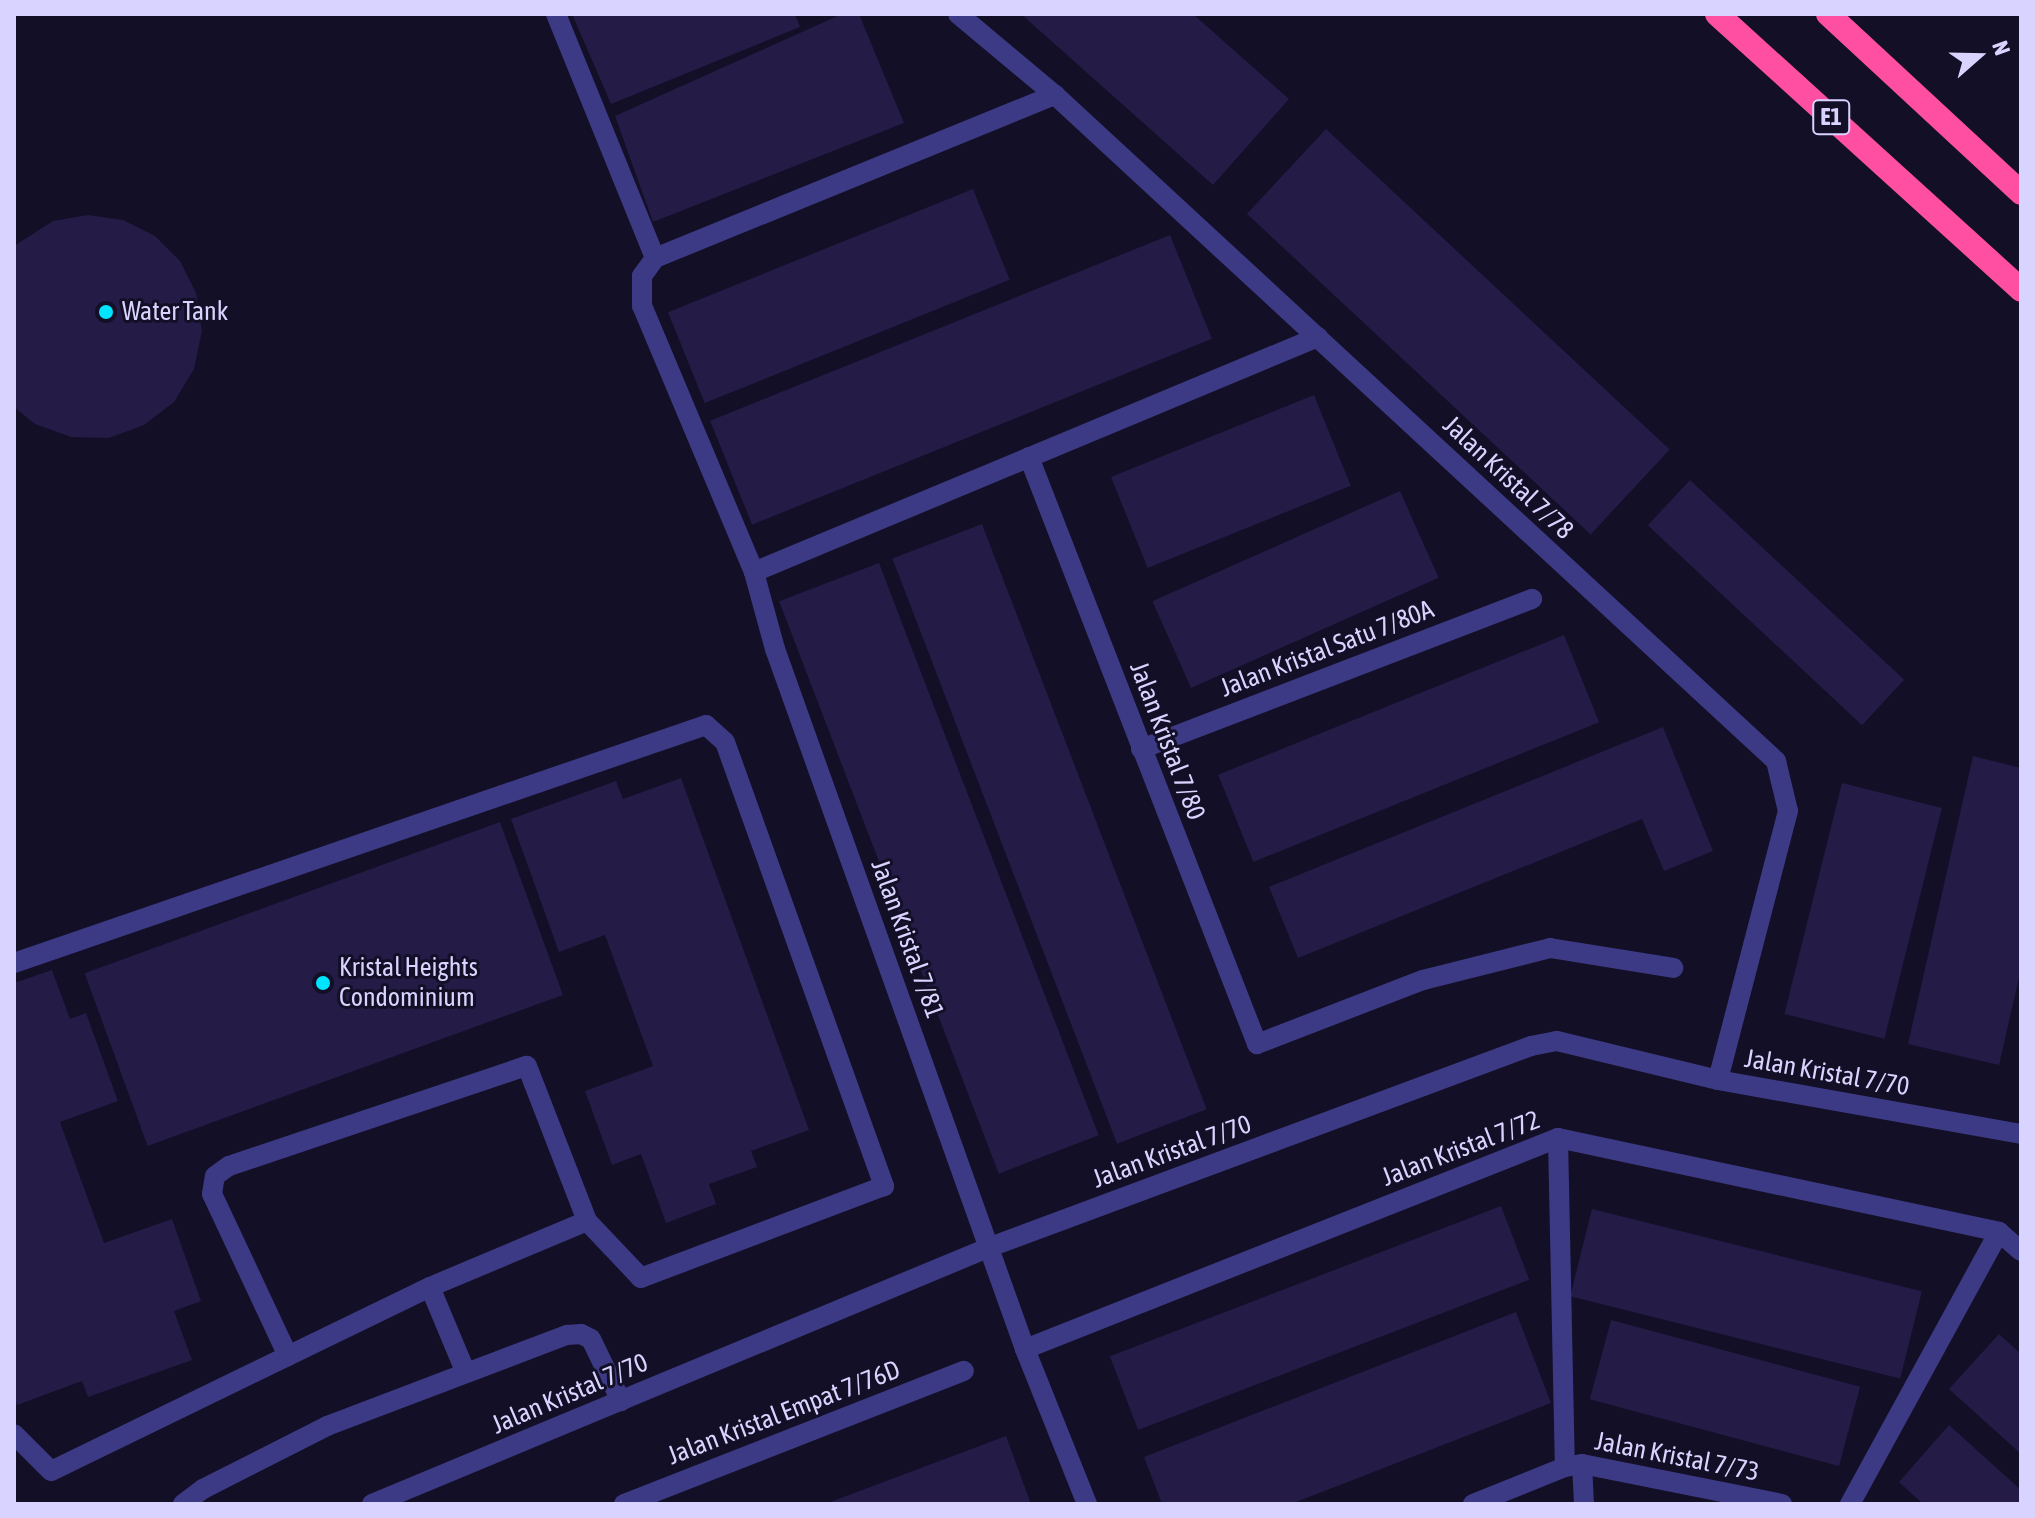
<!DOCTYPE html>
<style>
body{margin:0}
#map{position:relative;width:2035px;height:1518px;overflow:hidden;background:#130f26;font-family:"Asap Condensed",sans-serif}
div>[style]{position:absolute}
.building>*{inset:0;background:#241b47;transform-origin:0 0}
.minor>*{height:20px;margin:-10px;padding:0 10px;transform-origin:10px;border-radius:10px;background:#3d3a85}
.highway>*{height:24px;margin:-12px;padding:0 12px;transform-origin:12px;border-radius:12px;background:#ff4fa3}
.dots>*{width:22px;height:22px;translate:-50% -50%;box-sizing:border-box;border:4px solid #130f26;border-radius:50%}
span{translate:-50% -50%;white-space:nowrap;text-align:center;line-height:1.15;-webkit-text-stroke:6px #130f26;paint-order:stroke}
.shield-label span{padding:2px 6px;background:#130f26;border:2px solid;border-radius:6px;-webkit-text-stroke-width:0}
.shield-label{font-size:24px;color:#d9d4ff;font-weight:700}
.poi-label{font-size:26px;color:#d9d4ff}
.left{translate:0 -50%;text-align:left}
.street-label{font-size:26px;color:#d9d4ff}
.frame{position:absolute;inset:0;border:16px solid #d9d4ff;pointer-events:none}
.north{position:absolute;left:1939px;top:16px;width:80px;height:80px;-webkit-text-stroke:6px #130f26;paint-order:stroke;rotate:70deg;font-size:22px;font-weight:700;line-height:32px;text-align:center;color:#d9d4ff}
.north::after{content:'';display:block;margin:auto;width:28px;height:36px;background:#d9d4ff;clip-path:polygon(50% 0,100% 100%,50% 72%,0 100%)}
</style>
<div id="map">
<div class="building">
<i style="clip-path:polygon(572px 14px,795px 14px,800px 27px,611px 104px)"></i>
<i style="clip-path:polygon(842px 14px,859px 14px,904px 123px,653px 222px,615px 116px)"></i>
<i style="clip-path:polygon(1021px 14px,1193px 14px,1289px 99px,1213px 185px)"></i>
<i style="left:1326px;top:129px;width:470px;height:116px;rotate:43deg"></i>
<i style="left:973px;top:189px;width:98px;height:329px;rotate:68deg"></i>
<i style="clip-path:polygon(88px 215px,123px 220px,155px 236px,180px 261px,196px 293px,202px 331px,194px 369px,174px 402px,144px 425px,109px 438px,71px 437px,35px 424px,14px 407px,14px 246px,53px 221px)"></i>
<i style="left:1170px;top:235px;width:112px;height:496px;rotate:68deg"></i>
<i style="left:1314px;top:395px;width:98px;height:219px;rotate:68deg"></i>
<i style="left:1690px;top:480px;width:293px;height:62px;rotate:43deg"></i>
<i style="left:1400px;top:491px;width:95px;height:271px;rotate:66deg"></i>
<i style="left:982px;top:524px;width:627px;height:96px;rotate:69deg"></i>
<i style="left:879px;top:563px;width:613px;height:107px;rotate:69deg"></i>
<i style="left:1564px;top:635px;width:94px;height:373px;rotate:68deg"></i>
<i style="clip-path:polygon(1663px 727px,1713px 851px,1664px 871px,1642px 819px,1298px 958px,1269px 887px)"></i>
<i style="clip-path:polygon(1973px 756px,2021px 768px,2021px 969px,1999px 1065px,1908px 1044px)"></i>
<i style="clip-path:polygon(681px 778px,809px 1130px,751px 1151px,757px 1167px,709px 1184px,716px 1204px,666px 1223px,641px 1154px,612px 1165px,585px 1091px,653px 1066px,605px 935px,559px 952px,511px 819px,616px 781px,623px 799px)"></i>
<i style="left:1842px;top:783px;width:103px;height:238px;rotate:14deg"></i>
<i style="left:500px;top:822px;width:184px;height:442px;rotate:70deg"></i>
<i style="clip-path:polygon(52px 970px,70px 1019px,86px 1013px,118px 1101px,60px 1122px,104px 1243px,172px 1219px,201px 1301px,174px 1311px,192px 1360px,88px 1397px,82px 1381px,17px 1405px,14px 1396px,14px 983px)"></i>
<i style="left:1501px;top:1206px;width:79px;height:419px;rotate:69deg"></i>
<i style="left:1592px;top:1209px;width:340px;height:90px;rotate:14deg"></i>
<i style="clip-path:polygon(1516px 1312px,1551px 1403px,1291px 1504px,1162px 1504px,1144px 1457px)"></i>
<i style="left:1611px;top:1320px;width:258px;height:82px;rotate:15deg"></i>
<i style="clip-path:polygon(1999px 1334px,2021px 1354px,2021px 1454px,1949px 1389px)"></i>
<i style="clip-path:polygon(1949px 1425px,2021px 1490px,2021px 1504px,1923px 1504px,1899px 1482px)"></i>
<i style="clip-path:polygon(1006px 1436px,1031px 1504px,825px 1504px)"></i>
</div>
<div class="minor">
<i style="left:556px;top:14px;width:263px;rotate:67.9deg"></i>
<i style="left:958px;top:14px;width:126px;rotate:39.9deg"></i>
<i style="left:1055px;top:95px;width:982px;rotate:42.73deg"></i>
<i style="left:1776px;top:761px;width:51px;rotate:76.5deg"></i>
<i style="left:1788px;top:811px;width:278px;rotate:104.6deg"></i>
<i style="left:1029px;top:457px;width:630px;rotate:68.77deg"></i>
<i style="left:1257px;top:1044px;width:178px;rotate:-21.1deg"></i>
<i style="left:1423px;top:980px;width:131px;rotate:-14.1deg"></i>
<i style="left:1550px;top:948px;width:125px;rotate:9.2deg"></i>
<i style="left:754px;top:572px;width:289px;rotate:-112.8deg"></i>
<i style="left:642px;top:306px;width:30px;rotate:-90deg"></i>
<i style="left:642px;top:276px;width:22px;rotate:-54deg"></i>
<i style="left:655px;top:258px;width:432px;rotate:-22.2deg"></i>
<i style="left:1141px;top:749px;width:419px;rotate:-21deg"></i>
<i style="left:14px;top:963px;width:732px;rotate:-18.98deg"></i>
<i style="left:706px;top:725px;width:25px;rotate:42deg"></i>
<i style="left:725px;top:742px;width:472px;rotate:70.3deg"></i>
<i style="left:884px;top:1186px;width:260px;rotate:159.3deg"></i>
<i style="left:641px;top:1278px;width:79px;rotate:-133.5deg"></i>
<i style="left:587px;top:1221px;width:170px;rotate:157.2deg"></i>
<i style="left:430px;top:1287px;width:421px;rotate:154.1deg"></i>
<i style="left:51px;top:1471px;width:52px;rotate:-135deg"></i>
<i style="left:1558px;top:1138px;width:329px;rotate:88.8deg"></i>
<i style="left:430px;top:1287px;width:93px;rotate:67.3deg"></i>
<i style="left:1025px;top:1349px;width:573px;rotate:-21.6deg"></i>
<i style="left:1558px;top:1138px;width:451px;rotate:12deg"></i>
<i style="left:1999px;top:1232px;width:29px;rotate:41deg"></i>
<i style="left:288px;top:1356px;width:179px;rotate:-115.1deg"></i>
<i style="left:212px;top:1194px;width:18px;rotate:-81deg"></i>
<i style="left:215px;top:1176px;width:17px;rotate:-36deg"></i>
<i style="left:229px;top:1166px;width:314px;rotate:-18.6deg"></i>
<i style="left:527px;top:1066px;width:166px;rotate:68.8deg"></i>
<i style="left:1582px;top:1464px;width:40px;rotate:87.1deg"></i>
<i style="left:183px;top:1504px;width:25px;rotate:-37deg"></i>
<i style="left:203px;top:1489px;width:139px;rotate:-26.9deg"></i>
<i style="left:327px;top:1426px;width:257px;rotate:-20.8deg"></i>
<i style="left:567px;top:1335px;width:14px;rotate:-4deg"></i>
<i style="left:581px;top:1334px;width:11px;rotate:27deg"></i>
<i style="left:591px;top:1339px;width:69px;rotate:64.2deg"></i>
<i style="left:372px;top:1504px;width:669px;rotate:-22.58deg"></i>
<i style="left:990px;top:1247px;width:577px;rotate:-20.38deg"></i>
<i style="left:1531px;top:1046px;width:26px;rotate:-11deg"></i>
<i style="left:1557px;top:1041px;width:166px;rotate:13.6deg"></i>
<i style="left:1718px;top:1080px;width:308px;rotate:10.1deg"></i>
<i style="left:624px;top:1504px;width:365px;rotate:-21.4deg"></i>
<i style="left:1087px;top:1504px;width:167px;rotate:-111.8deg"></i>
<i style="left:1025px;top:1349px;width:743px;rotate:-109.65deg"></i>
<i style="left:775px;top:649px;width:80px;rotate:-105.3deg"></i>
<i style="left:754px;top:572px;width:611px;rotate:-22.62deg"></i>
<i style="left:1473px;top:1504px;width:99px;rotate:-21.9deg"></i>
<i style="left:1565px;top:1467px;width:17px;rotate:-10deg"></i>
<i style="left:1582px;top:1464px;width:204px;rotate:11.3deg"></i>
<i style="left:1850px;top:1504px;width:310px;rotate:-61.3deg"></i>
</div>
<div class="highway">
<i style="left:1717px;top:14px;width:411px;rotate:42.2deg"></i>
<i style="left:1828px;top:14px;width:263px;rotate:42.8deg"></i>
</div>
<div class="dots">
<i style="left:106px;top:312px;background:#00e5ff"></i>
<i style="left:323px;top:983px;background:#00e5ff"></i>
</div>
<div class="shield-label">
<span style="left:1831px;top:117px">E1</span>
</div>
<div class="poi-label">
<span class="left" style="left:122px;top:312px">Water Tank</span>
<span class="left" style="left:339px;top:983px">Kristal Heights<br>Condominium</span>
</div>
<div class="street-label">
<span style="left:1508px;top:478px;rotate:43deg">Jalan Kristal 7/78</span>
<span style="left:1327px;top:649px;rotate:-21deg">Jalan Kristal Satu 7/80A</span>
<span style="left:1167px;top:741px;rotate:69deg">Jalan Kristal 7/80</span>
<span style="left:907px;top:939px;rotate:70deg">Jalan Kristal 7/81</span>
<span style="left:1827px;top:1073px;rotate:10deg">Jalan Kristal 7/70</span>
<span style="left:1461px;top:1149px;rotate:-21deg">Jalan Kristal 7/72</span>
<span style="left:1172px;top:1152px;rotate:-20deg">Jalan Kristal 7/70</span>
<span style="left:570px;top:1394px;rotate:-23deg">Jalan Kristal 7/70</span>
<span style="left:784px;top:1413px;rotate:-21deg">Jalan Kristal Empat 7/76D</span>
<span style="left:1677px;top:1457px;rotate:11deg">Jalan Kristal 7/73</span>
</div>
<div class="frame"></div>
<div class="north">N</div>
</div>
